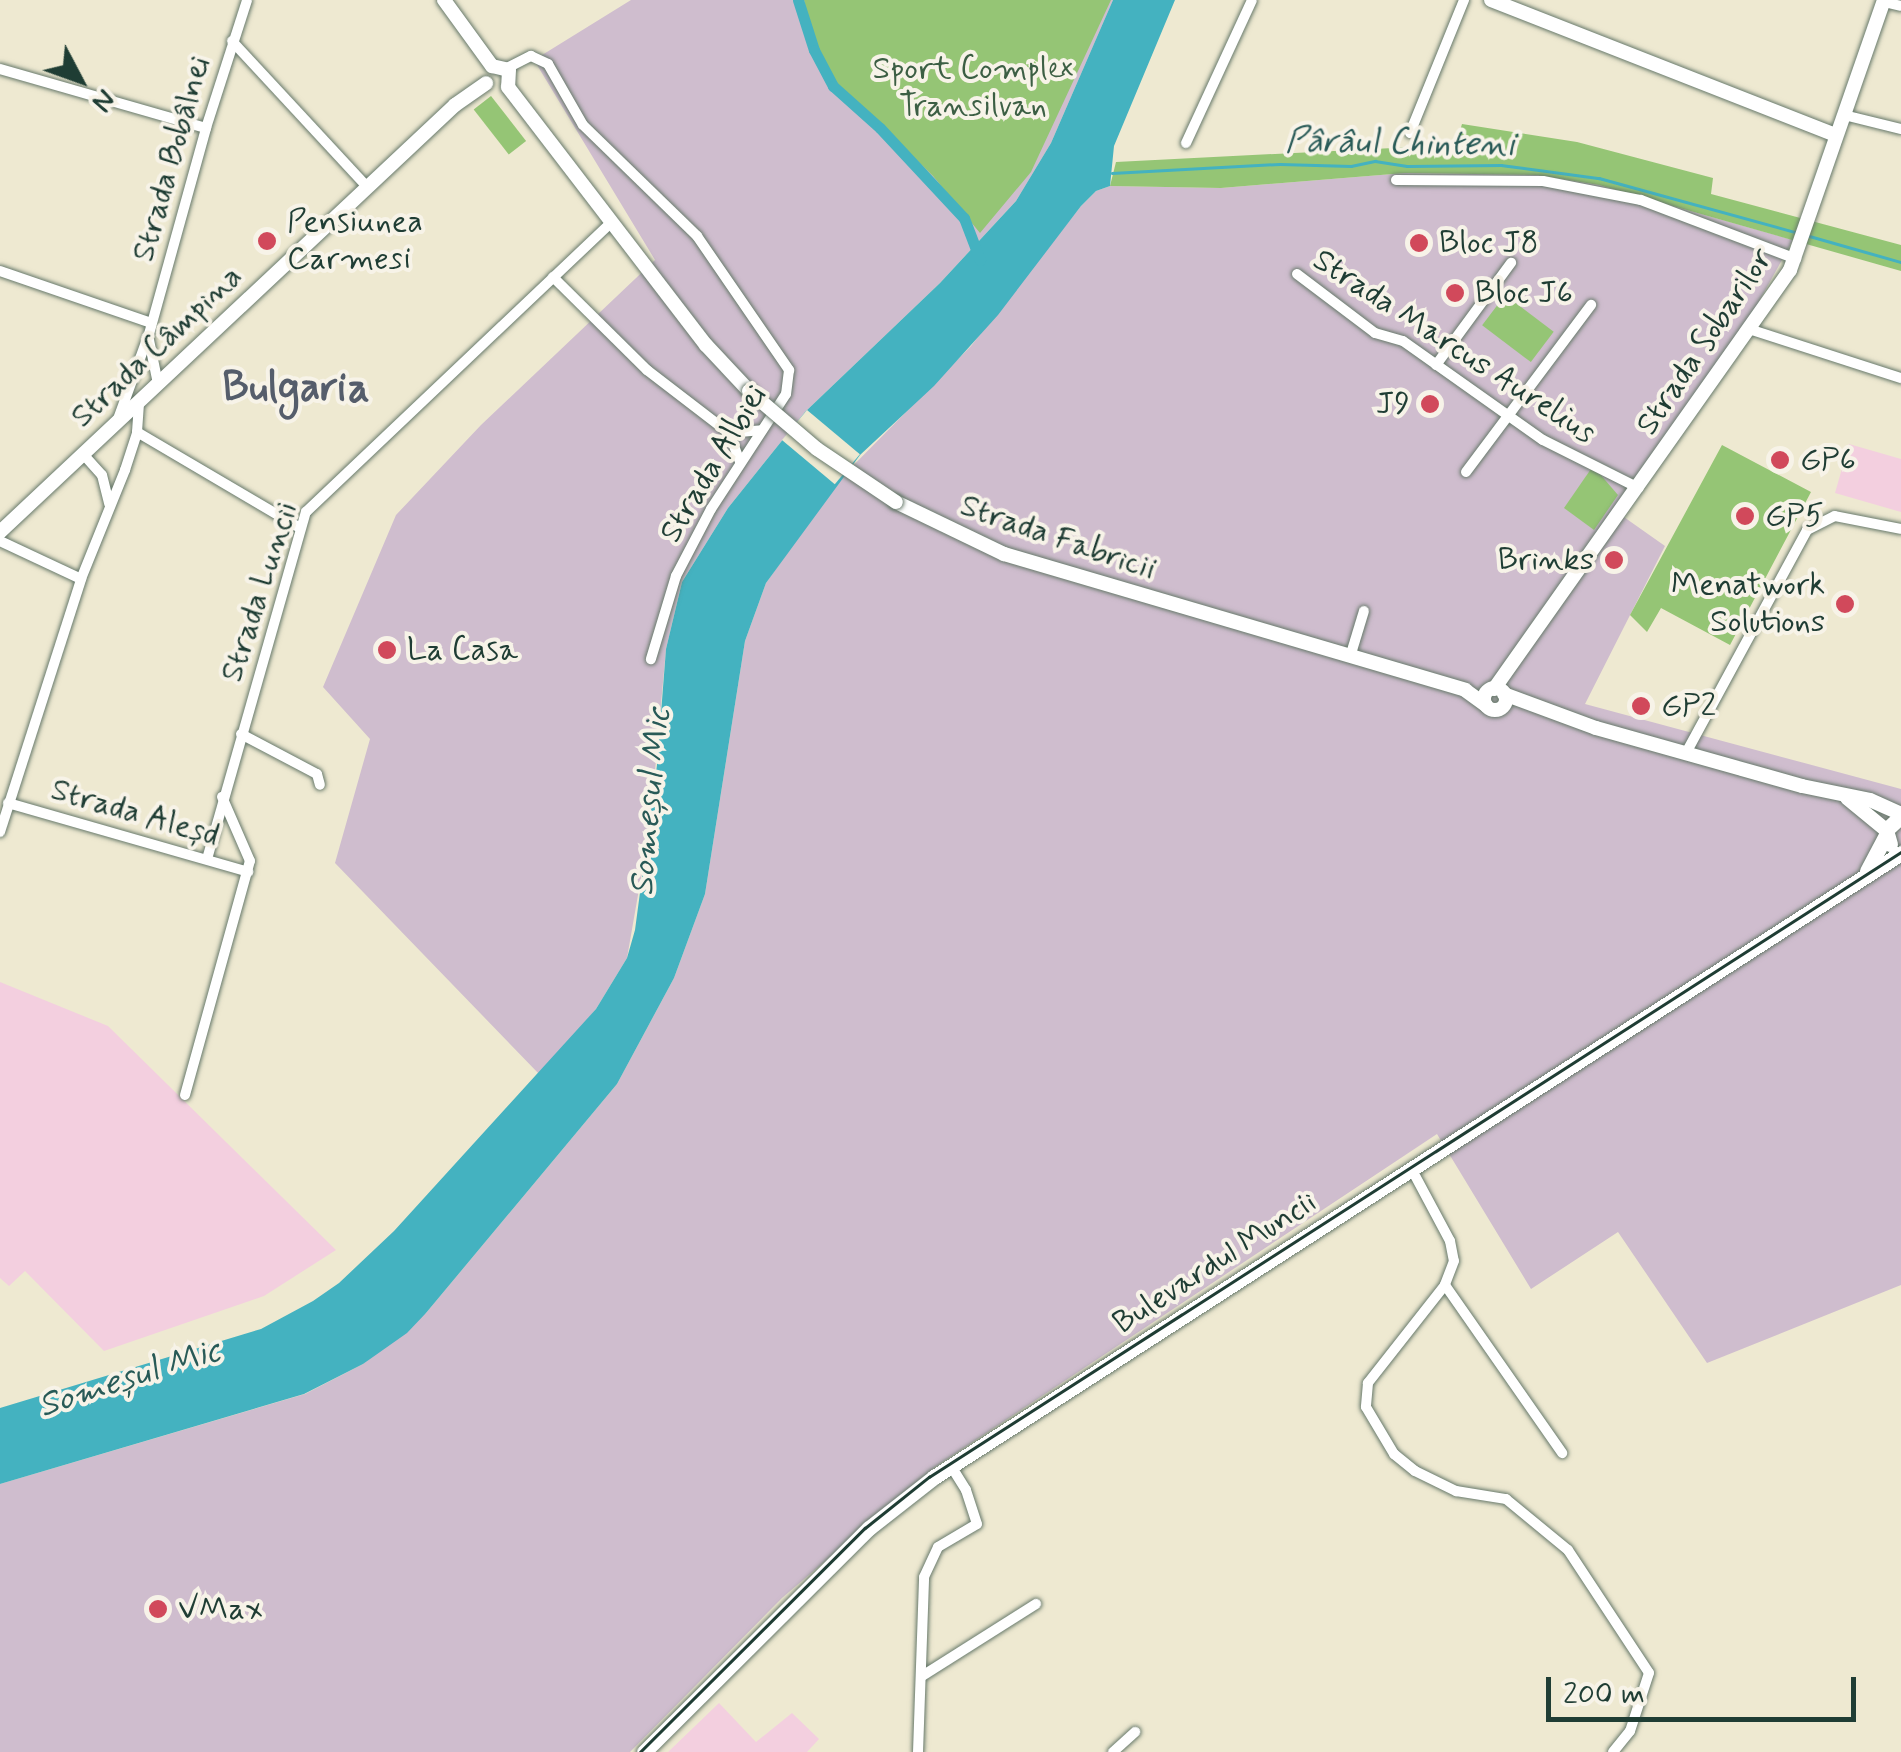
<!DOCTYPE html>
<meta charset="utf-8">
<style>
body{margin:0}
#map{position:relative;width:1901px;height:1752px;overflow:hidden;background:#eee9d1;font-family:Mynerve,sans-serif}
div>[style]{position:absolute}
.built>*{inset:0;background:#f3cfdf}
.industrial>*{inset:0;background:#cfbdce}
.green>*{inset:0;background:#95c575;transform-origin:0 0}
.water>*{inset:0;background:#44b2c0}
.pier>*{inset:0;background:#eee9d1;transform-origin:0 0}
.stream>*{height:2.5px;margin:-1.25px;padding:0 1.25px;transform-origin:1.25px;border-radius:1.25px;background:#44b2c0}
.canal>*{height:11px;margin:-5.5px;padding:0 5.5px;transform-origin:5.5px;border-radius:5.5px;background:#44b2c0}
.roads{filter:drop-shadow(0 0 2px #67796b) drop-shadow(0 0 2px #67796b)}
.street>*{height:10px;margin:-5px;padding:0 5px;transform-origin:5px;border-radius:5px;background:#fff}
.secondary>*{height:14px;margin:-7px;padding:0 7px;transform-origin:7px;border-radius:7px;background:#fff}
.secondary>.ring{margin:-7px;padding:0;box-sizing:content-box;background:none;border:14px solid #fff;border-radius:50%}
.primary>*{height:15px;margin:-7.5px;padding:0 7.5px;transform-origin:7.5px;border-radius:7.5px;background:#fff}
.tram>*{height:2.5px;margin:-1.25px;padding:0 1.25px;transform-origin:1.25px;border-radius:1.25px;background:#1f3d34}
.bridges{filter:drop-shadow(0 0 2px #67796b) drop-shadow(0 0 2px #67796b)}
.secondary-bridge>*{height:14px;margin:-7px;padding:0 7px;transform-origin:7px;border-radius:7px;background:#fff}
.dots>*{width:28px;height:28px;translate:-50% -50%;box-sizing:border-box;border:5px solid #f7f3e8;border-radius:50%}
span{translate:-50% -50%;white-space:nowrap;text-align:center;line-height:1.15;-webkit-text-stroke:8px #f7f3e8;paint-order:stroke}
.park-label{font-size:32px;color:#3c5f44}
.street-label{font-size:32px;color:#1f3d34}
.poi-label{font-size:32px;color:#1f3d34}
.left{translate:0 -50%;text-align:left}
.right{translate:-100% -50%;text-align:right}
.water-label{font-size:35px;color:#285a57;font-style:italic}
.district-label{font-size:42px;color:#555d6b;font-weight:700}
.north{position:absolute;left:30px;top:30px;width:100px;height:100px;-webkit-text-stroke:8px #f7f3e8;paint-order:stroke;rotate:131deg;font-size:28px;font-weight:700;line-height:40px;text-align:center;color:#1f3d34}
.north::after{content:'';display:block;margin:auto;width:35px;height:45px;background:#1f3d34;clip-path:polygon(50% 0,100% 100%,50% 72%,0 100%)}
.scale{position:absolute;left:1546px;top:1677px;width:310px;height:45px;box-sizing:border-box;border:5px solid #1f3d34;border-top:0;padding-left:12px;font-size:30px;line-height:35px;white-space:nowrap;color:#1f3d34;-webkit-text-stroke:8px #f7f3e8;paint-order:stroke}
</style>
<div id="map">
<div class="built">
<i style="clip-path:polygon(1849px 444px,1901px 459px,1901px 512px,1835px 493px)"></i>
<i style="clip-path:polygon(0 982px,108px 1026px,336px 1250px,264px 1296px,104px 1351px,25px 1271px,9px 1286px,0 1278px)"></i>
<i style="clip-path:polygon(719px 1703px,756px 1742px,792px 1713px,819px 1739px,807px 1752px,668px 1752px)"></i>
</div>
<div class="industrial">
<i style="clip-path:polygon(631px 0,1113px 0,1051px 143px,1016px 201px,940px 283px,805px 412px,728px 508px,682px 582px,666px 649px,650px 826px,627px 958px,596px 1009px,540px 1075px,335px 863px,370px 739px,323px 687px,396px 515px,481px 425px,655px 260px,534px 60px)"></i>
<i style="clip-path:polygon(1405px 173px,1537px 175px,1599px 185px,1793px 240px,1722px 368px,1621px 515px,1665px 546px,1585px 704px,1901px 789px,1901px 1285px,1707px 1363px,1618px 1232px,1531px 1289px,1437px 1134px,935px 1467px,782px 1598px,630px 1752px,0 1752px,0 1484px,305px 1394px,363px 1364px,426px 1313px,617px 1084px,674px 978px,705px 894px,745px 641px,766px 583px,837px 482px,971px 346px,1081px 206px,1096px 191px,1110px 186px,1221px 188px)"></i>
</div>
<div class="green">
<i style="clip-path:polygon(804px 0,1111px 0,1031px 172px,980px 233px,933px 176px,834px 80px,813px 38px)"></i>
<i style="left:491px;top:96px;width:57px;height:22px;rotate:52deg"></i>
<i style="clip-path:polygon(1462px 124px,1577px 142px,1713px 178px,1711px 194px,1901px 245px,1901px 271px,1599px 185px,1537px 175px,1405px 173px,1221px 188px,1110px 186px,1116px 162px,1413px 147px,1454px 150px)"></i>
<i style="left:1505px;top:295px;width:61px;height:38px;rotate:37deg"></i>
<i style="clip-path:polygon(1722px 445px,1811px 492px,1730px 645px,1661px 608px,1647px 632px,1630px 615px)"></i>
<i style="clip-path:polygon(1593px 466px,1618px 495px,1594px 530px,1564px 508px)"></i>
</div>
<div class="water">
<i style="clip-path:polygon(1113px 0,1175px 0,1114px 146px,1110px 186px,1096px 191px,1081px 206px,998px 315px,934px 386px,860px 455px,766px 583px,745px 641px,705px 894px,674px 978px,617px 1084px,426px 1313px,407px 1333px,363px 1364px,304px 1394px,0 1484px,0 1408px,261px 1329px,313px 1301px,339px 1283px,394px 1231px,596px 1009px,627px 958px,635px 930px,657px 765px,666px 649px,682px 582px,728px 508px,805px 412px,940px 283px,1016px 201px,1051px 143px)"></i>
</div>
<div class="pier">
<i style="left:807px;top:410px;width:69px;height:39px;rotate:40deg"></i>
</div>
<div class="stream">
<i style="left:1112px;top:173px;width:168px;rotate:-3.1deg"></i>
<i style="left:1280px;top:164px;width:71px;rotate:1.6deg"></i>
<i style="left:1351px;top:166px;width:25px;rotate:-12deg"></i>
<i style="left:1375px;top:161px;width:32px;rotate:9deg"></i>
<i style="left:1407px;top:166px;width:94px;rotate:-0.6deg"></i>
<i style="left:1501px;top:165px;width:99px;rotate:7.6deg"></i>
<i style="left:1599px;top:178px;width:206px;rotate:15.4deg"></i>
<i style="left:1806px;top:235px;width:99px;rotate:15.9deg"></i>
</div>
<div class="canal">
<i style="left:798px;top:0;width:52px;rotate:72.3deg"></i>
<i style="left:814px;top:50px;width:41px;rotate:62.2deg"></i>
<i style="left:833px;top:86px;width:63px;rotate:41.8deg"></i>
<i style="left:880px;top:128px;width:123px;rotate:47deg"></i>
<i style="left:964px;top:218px;width:45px;rotate:69.1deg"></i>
</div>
<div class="roads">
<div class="street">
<i style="left:1884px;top:2px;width:17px;rotate:13deg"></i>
<i style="left:232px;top:41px;width:199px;rotate:47.2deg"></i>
<i style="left:507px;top:68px;width:27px;rotate:-27deg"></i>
<i style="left:531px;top:56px;width:19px;rotate:25deg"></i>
<i style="left:548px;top:64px;width:70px;rotate:60.2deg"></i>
<i style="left:583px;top:125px;width:159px;rotate:44.2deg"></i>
<i style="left:697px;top:236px;width:163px;rotate:55.5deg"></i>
<i style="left:789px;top:370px;width:24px;rotate:97deg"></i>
<i style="left:786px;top:394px;width:137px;rotate:123.1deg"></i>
<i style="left:711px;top:509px;width:76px;rotate:117.6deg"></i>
<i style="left:676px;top:576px;width:87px;rotate:106.8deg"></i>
<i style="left:0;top:69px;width:214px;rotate:16deg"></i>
<i style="left:1844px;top:115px;width:59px;rotate:13.8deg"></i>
<i style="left:1410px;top:133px;width:144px;rotate:-67.9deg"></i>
<i style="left:1186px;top:143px;width:157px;rotate:-65.2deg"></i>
<i style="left:1396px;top:180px;width:147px;rotate:0.4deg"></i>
<i style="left:1543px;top:181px;width:100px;rotate:11deg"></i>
<i style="left:1641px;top:200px;width:166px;rotate:20.8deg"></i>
<i style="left:0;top:271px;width:160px;rotate:19deg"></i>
<i style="left:1297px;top:274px;width:98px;rotate:37.1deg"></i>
<i style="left:1375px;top:333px;width:29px;rotate:16deg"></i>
<i style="left:1403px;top:341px;width:171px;rotate:35.3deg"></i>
<i style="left:1543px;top:440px;width:107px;rotate:26.6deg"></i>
<i style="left:553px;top:277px;width:132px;rotate:44.7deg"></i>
<i style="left:647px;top:370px;width:103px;rotate:37.5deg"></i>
<i style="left:729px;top:433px;width:31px;rotate:69deg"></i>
<i style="left:1749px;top:329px;width:160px;rotate:17.9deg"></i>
<i style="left:149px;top:340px;width:45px;rotate:78.4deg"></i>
<i style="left:1436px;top:365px;width:127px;rotate:-53.7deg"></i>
<i style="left:118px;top:419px;width:90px;rotate:-70deg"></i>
<i style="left:149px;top:334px;width:214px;rotate:-74.5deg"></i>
<i style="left:206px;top:128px;width:134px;rotate:-72.2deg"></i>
<i style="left:137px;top:432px;width:189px;rotate:30.5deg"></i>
<i style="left:729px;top:433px;width:33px;rotate:-5deg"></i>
<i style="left:83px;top:454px;width:28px;rotate:48deg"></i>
<i style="left:102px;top:475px;width:30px;rotate:76deg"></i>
<i style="left:1466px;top:472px;width:209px;rotate:-53.2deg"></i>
<i style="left:0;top:541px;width:89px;rotate:25.1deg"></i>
<i style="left:1350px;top:657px;width:48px;rotate:-73.1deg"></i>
<i style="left:241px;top:734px;width:86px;rotate:27.8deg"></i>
<i style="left:317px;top:774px;width:11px;rotate:75deg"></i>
<i style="left:1686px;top:753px;width:254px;rotate:-61.5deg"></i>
<i style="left:1807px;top:530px;width:31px;rotate:-27deg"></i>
<i style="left:1835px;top:516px;width:67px;rotate:11.1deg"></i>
<i style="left:8px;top:803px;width:250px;rotate:16deg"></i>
<i style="left:0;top:832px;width:266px;rotate:-72.2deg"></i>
<i style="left:81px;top:579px;width:118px;rotate:-68deg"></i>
<i style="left:125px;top:470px;width:40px;rotate:-72deg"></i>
<i style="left:137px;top:432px;width:30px;rotate:-86deg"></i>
<i style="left:207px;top:859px;width:361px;rotate:-74.1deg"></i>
<i style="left:306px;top:512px;width:422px;rotate:-43.5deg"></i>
<i style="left:185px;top:1095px;width:243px;rotate:-74.5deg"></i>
<i style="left:250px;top:861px;width:70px;rotate:-113.6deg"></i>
<i style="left:1411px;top:1168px;width:83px;rotate:61.9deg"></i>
<i style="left:1450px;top:1241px;width:20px;rotate:79deg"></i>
<i style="left:1454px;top:1261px;width:26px;rotate:111deg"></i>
<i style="left:1445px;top:1285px;width:125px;rotate:128.2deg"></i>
<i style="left:1368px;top:1383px;width:24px;rotate:95deg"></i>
<i style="left:1366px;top:1407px;width:55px;rotate:59.2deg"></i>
<i style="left:1394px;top:1454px;width:27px;rotate:39deg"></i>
<i style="left:1415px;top:1471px;width:46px;rotate:26deg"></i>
<i style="left:1456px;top:1491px;width:51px;rotate:9.1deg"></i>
<i style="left:1506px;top:1499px;width:80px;rotate:39.4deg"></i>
<i style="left:1568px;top:1550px;width:147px;rotate:56.6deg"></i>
<i style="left:1649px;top:1673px;width:61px;rotate:108.1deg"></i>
<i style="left:1630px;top:1731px;width:27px;rotate:129deg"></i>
<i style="left:1445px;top:1285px;width:205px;rotate:55.1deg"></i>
<i style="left:922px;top:1676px;width:135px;rotate:-32.3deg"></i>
<i style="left:918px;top:1752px;width:175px;rotate:-88deg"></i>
<i style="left:924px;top:1577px;width:33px;rotate:-65deg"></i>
<i style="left:938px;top:1547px;width:45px;rotate:-30.5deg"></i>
<i style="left:977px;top:1524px;width:36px;rotate:-108deg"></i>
<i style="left:966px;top:1490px;width:28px;rotate:-122deg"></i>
<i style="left:1113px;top:1752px;width:30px;rotate:-42deg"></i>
</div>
<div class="secondary">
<i style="left:444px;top:0;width:82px;rotate:54deg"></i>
<i style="left:1491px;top:0;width:370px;rotate:21.4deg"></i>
<i style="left:492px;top:66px;width:17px;rotate:13deg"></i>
<i style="left:509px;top:70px;width:17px;rotate:93deg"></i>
<i style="left:508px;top:87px;width:325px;rotate:52.5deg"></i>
<i style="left:706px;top:345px;width:63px;rotate:46.9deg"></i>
<i style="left:896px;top:502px;width:120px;rotate:25.7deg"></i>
<i style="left:1004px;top:554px;width:481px;rotate:16.4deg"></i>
<i style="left:1465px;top:690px;width:26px;rotate:36deg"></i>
<i style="left:0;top:532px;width:624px;rotate:-43.18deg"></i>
<i style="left:455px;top:105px;width:38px;rotate:-35deg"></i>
<i class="ring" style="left:1484px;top:688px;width:8px;height:8px"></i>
<i style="left:1494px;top:689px;width:513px;rotate:-54.76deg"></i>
<i style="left:1790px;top:270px;width:286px;rotate:-70.8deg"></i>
<i style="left:1504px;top:694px;width:98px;rotate:20.3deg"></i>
<i style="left:1596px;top:728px;width:214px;rotate:15.7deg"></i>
<i style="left:1802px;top:786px;width:69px;rotate:11.6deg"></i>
<i style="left:1870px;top:800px;width:34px;rotate:24deg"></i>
<i style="left:1847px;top:798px;width:50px;rotate:39.4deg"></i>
</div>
<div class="primary">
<i style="left:1890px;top:844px;width:15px;rotate:-106deg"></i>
<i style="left:1886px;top:830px;width:21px;rotate:-43deg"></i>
<i style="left:1867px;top:871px;width:41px;rotate:-62.2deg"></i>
<i style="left:644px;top:1752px;width:317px;rotate:-44.9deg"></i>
<i style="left:869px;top:1528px;width:83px;rotate:-38.1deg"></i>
<i style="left:934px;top:1477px;width:1151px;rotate:-32.83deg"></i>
</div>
</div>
<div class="tram">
<i style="left:640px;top:1752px;width:317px;rotate:-44.9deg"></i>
<i style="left:865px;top:1528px;width:82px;rotate:-38.6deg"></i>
<i style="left:929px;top:1477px;width:1156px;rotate:-32.74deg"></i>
</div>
<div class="bridges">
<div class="secondary-bridge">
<i style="left:749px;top:391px;width:89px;rotate:40.5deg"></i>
<i style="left:817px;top:449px;width:95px;rotate:33.9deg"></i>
</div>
</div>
<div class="dots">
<i style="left:267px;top:241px;background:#d1495b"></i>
<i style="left:1419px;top:243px;background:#d1495b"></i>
<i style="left:1455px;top:293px;background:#d1495b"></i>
<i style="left:1430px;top:404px;background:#d1495b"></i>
<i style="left:1780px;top:460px;background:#d1495b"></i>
<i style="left:1745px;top:516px;background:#d1495b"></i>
<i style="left:1614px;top:560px;background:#d1495b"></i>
<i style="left:1845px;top:604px;background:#d1495b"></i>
<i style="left:387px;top:650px;background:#d1495b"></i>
<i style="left:1641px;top:706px;background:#d1495b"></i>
<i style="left:158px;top:1609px;background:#d1495b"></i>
</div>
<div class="park-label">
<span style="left:973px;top:88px">Sport Complex<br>Transilvan</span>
</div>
<div class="street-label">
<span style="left:172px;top:159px;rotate:-74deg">Strada Bobâlnei</span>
<span style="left:1705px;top:342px;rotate:-56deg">Strada Sobarilor</span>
<span style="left:157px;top:347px;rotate:-43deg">Strada Câmpina</span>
<span style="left:1454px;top:347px;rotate:33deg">Strada Marcus Aurelius</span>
<span style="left:714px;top:464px;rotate:-59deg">Strada Albiei</span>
<span style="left:1058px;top:538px;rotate:19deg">Strada Fabricii</span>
<span style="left:260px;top:592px;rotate:-72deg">Strada Luncii</span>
<span style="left:135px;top:813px;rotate:16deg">Strada Aleșd</span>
<span style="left:1215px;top:1263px;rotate:-33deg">Bulevardul Muncii</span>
</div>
<div class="poi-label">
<span class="left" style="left:287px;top:241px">Pensiunea<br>Carmesi</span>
<span class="left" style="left:1439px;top:243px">Bloc J8</span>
<span class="left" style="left:1475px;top:293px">Bloc J6</span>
<span class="right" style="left:1410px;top:404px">J9</span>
<span class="left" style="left:1800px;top:460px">GP6</span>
<span class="left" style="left:1765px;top:516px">GP5</span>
<span class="right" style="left:1594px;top:560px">Brinks</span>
<span class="right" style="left:1825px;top:604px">Menatwork<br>Solutions</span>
<span class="left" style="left:407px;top:650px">La Casa</span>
<span class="left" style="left:1661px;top:706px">GP2</span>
<span class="left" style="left:178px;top:1609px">VMax</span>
</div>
<div class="water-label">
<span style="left:1400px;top:143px;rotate:1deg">Pârâul Chinteni</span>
<span style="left:650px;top:802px;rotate:-85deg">Someșul Mic</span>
<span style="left:129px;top:1378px;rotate:-18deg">Someșul Mic</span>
</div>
<div class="district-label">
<span style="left:296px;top:389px">Bulgaria</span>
</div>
<div class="north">N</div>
<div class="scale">200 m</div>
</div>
